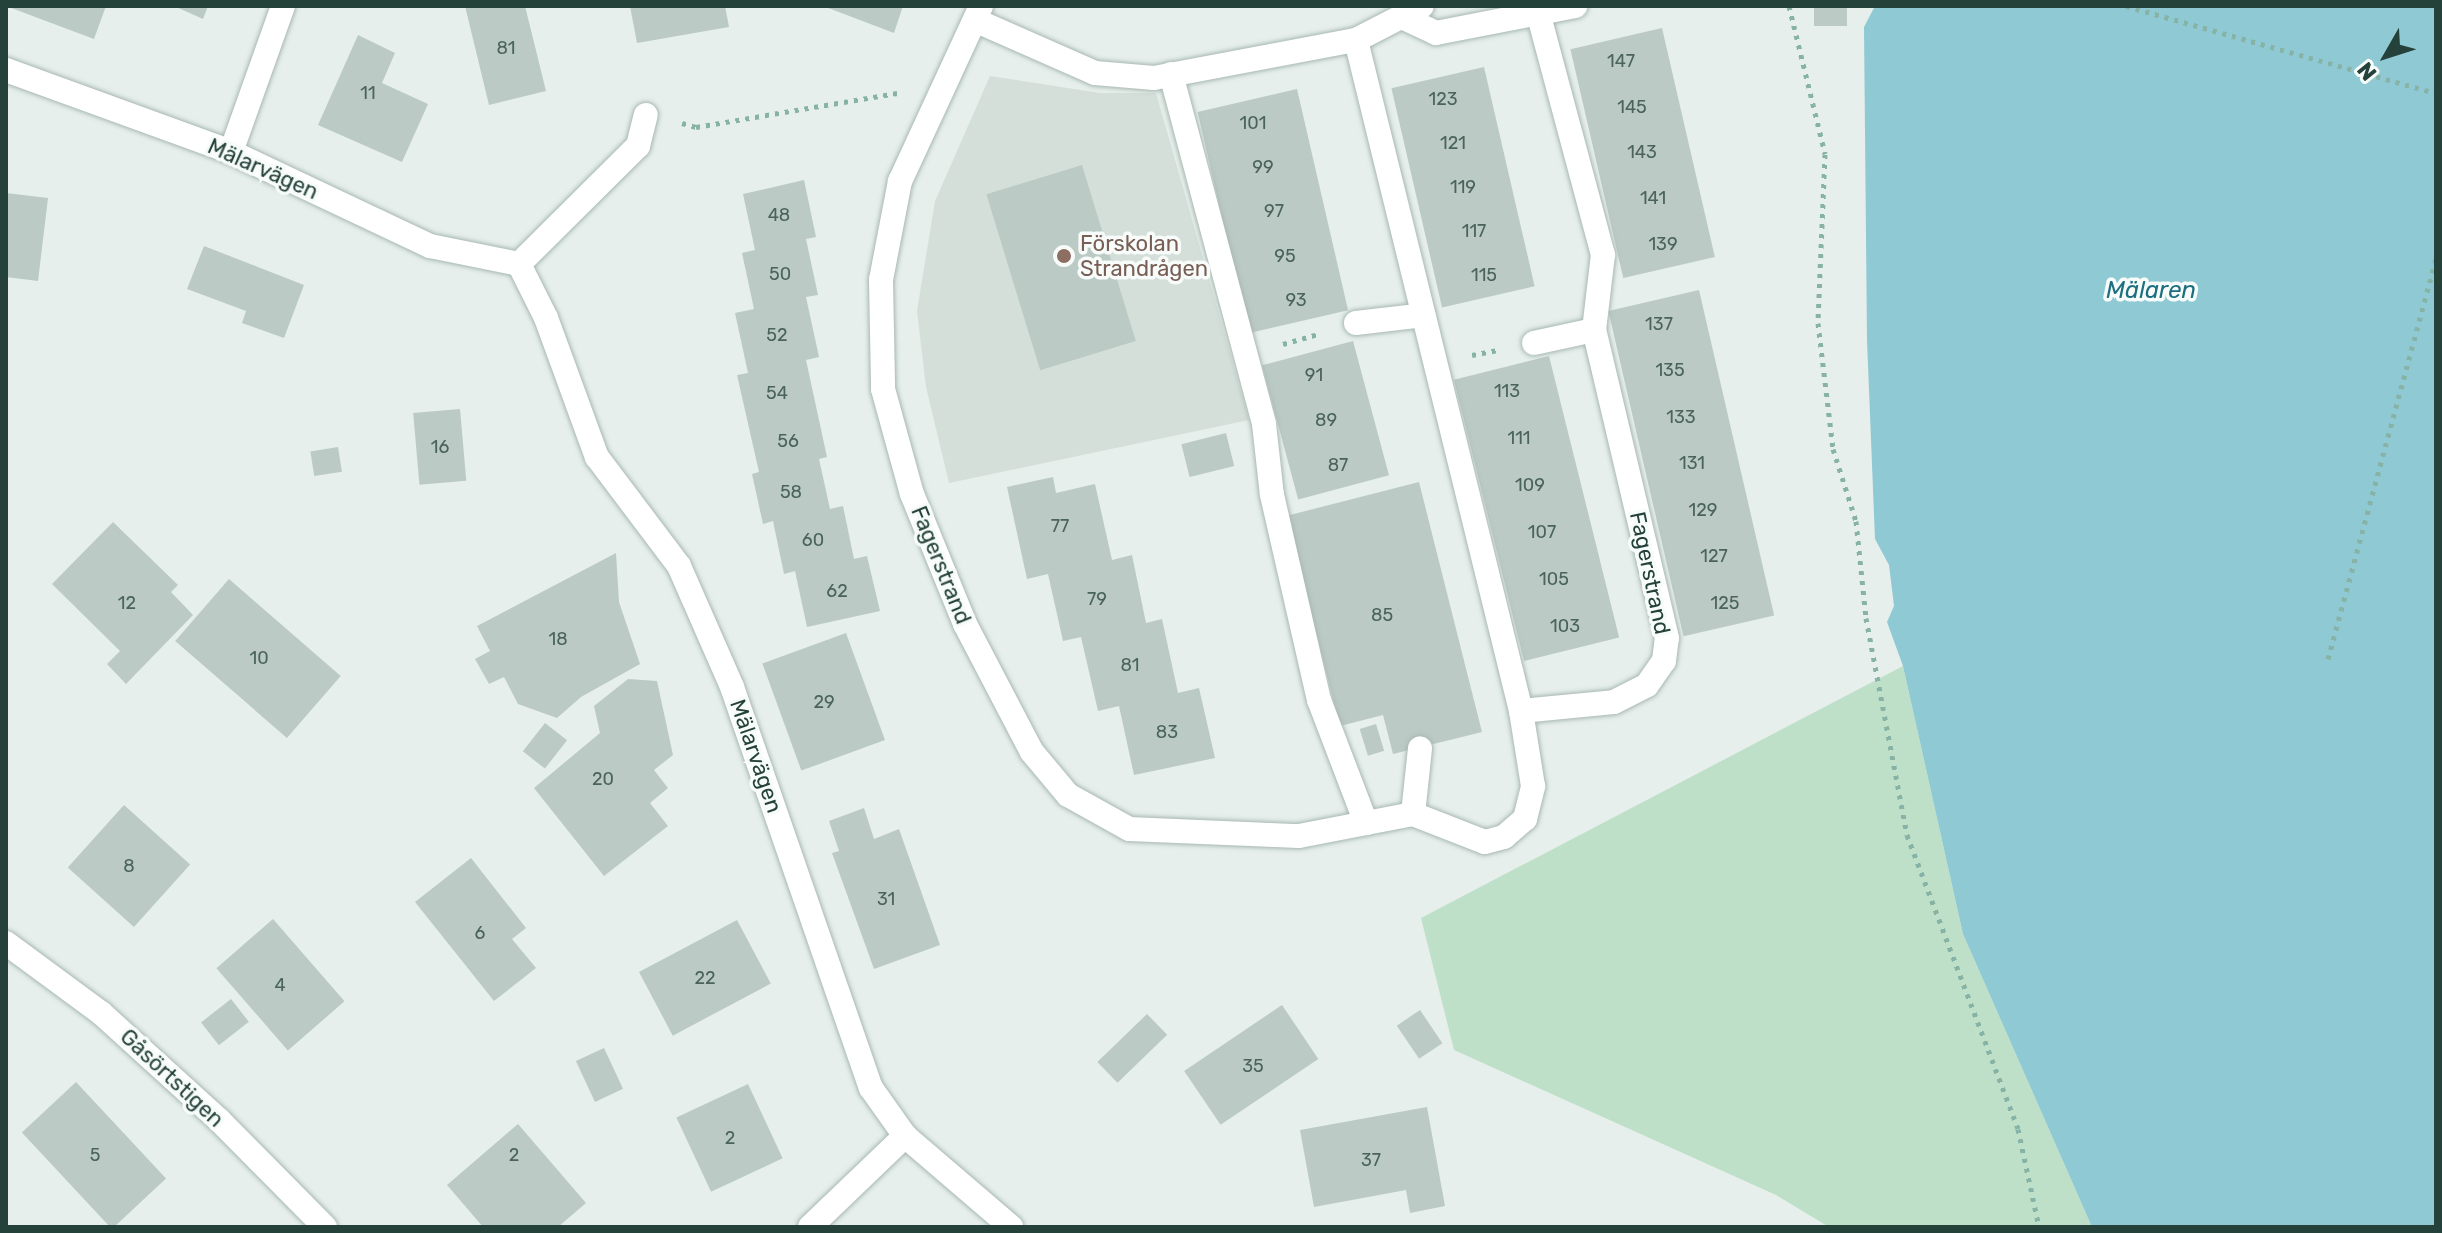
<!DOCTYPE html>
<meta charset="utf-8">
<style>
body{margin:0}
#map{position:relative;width:2442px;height:1233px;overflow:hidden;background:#e6efeb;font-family:Rubik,sans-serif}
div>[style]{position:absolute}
.built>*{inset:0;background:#d4dfda}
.green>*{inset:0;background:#bfe0c8}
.water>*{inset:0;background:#8ec9d4}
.building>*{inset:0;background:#bbcac4;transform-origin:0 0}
.path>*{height:5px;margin-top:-2.5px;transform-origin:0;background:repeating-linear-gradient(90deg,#86b3a5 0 4px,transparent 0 10px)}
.roads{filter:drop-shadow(0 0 2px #a8b8b2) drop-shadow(0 0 2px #a8b8b2)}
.minor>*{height:24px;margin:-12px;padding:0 12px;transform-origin:12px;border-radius:12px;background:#fff}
.dots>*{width:22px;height:22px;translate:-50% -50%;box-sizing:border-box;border:4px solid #f7fbf9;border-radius:50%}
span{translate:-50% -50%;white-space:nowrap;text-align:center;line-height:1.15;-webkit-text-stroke:7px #f7fbf9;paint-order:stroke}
.number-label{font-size:18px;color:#4a645c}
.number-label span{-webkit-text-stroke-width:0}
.street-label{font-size:22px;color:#24423a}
.education-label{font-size:22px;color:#785e54}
.left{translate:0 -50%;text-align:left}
.water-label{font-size:24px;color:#1c6f80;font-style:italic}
.frame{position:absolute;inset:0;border:8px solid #24423a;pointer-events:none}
.north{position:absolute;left:2346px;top:16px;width:80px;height:80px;-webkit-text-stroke:6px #f7fbf9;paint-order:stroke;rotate:231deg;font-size:22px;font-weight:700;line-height:32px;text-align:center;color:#24423a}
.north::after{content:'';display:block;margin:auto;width:28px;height:36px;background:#24423a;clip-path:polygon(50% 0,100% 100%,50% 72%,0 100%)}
</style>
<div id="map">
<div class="built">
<i style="clip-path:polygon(990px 76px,1100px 93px,1156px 93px,1249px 420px,949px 483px,926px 387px,917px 311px,935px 201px)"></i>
</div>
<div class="green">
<i style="clip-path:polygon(1903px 666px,1963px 934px,2092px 1227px,1829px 1227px,1776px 1195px,1454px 1050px,1421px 918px)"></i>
</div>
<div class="water">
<i style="clip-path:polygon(1875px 6px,2436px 6px,2436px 1227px,2092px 1227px,1963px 934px,1903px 666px,1887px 622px,1894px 606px,1889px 565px,1875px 539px,1867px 340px,1864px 27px)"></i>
</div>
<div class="building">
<i style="clip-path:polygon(6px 6px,106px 6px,94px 39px)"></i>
<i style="clip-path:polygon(174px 6px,208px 6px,203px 19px)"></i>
<i style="clip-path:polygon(465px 6px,525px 6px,546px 91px,489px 105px)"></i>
<i style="clip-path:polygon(630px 6px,725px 6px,729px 27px,637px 43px)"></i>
<i style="clip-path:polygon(823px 6px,903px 6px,894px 33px)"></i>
<i style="left:1814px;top:6px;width:33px;height:20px"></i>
<i style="left:1662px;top:28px;width:235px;height:94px;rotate:77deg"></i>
<i style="clip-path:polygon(358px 35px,395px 53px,382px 83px,428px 104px,402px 162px,318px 125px)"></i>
<i style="left:1484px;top:67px;width:225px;height:95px;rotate:77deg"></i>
<i style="left:1297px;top:89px;width:227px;height:102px;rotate:77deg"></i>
<i style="left:1082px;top:165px;width:184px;height:100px;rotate:73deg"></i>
<i style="clip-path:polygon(804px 180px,816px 237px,806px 239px,818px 295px,806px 297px,819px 357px,806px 360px,827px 457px,819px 459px,830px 509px,843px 506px,854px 559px,867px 556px,880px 611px,807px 627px,795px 571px,784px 574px,773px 521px,763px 524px,752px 474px,759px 472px,737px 375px,748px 373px,735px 313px,754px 309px,742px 253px,755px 250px,743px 194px)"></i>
<i style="clip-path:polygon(6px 193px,48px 198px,38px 281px,6px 277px)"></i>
<i style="clip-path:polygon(204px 246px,304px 285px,284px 338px,242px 323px,246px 311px,187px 289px)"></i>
<i style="left:1699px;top:290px;width:334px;height:93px;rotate:77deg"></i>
<i style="left:1353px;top:341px;width:139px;height:94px;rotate:75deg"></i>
<i style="left:1549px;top:356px;width:290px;height:98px;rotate:76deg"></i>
<i style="left:460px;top:409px;width:72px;height:47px;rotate:85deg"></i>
<i style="left:1226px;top:433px;width:34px;height:46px;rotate:76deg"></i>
<i style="left:338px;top:447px;width:25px;height:28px;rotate:81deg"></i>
<i style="clip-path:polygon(1053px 477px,1056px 493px,1095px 484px,1112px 560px,1132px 555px,1146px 623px,1162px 619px,1178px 693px,1199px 688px,1215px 758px,1134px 775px,1119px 706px,1098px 711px,1081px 637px,1063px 641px,1048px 574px,1027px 579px,1007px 487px)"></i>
<i style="clip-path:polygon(1419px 482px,1482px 732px,1393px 754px,1383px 715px,1340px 726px,1286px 516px)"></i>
<i style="clip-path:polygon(113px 522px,178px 585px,171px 592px,193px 615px,126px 684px,107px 664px,120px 651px,52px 584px)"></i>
<i style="clip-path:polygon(616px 553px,619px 602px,640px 664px,581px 697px,557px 718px,518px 704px,504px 677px,489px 684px,475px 659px,490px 651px,477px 626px)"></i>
<i style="left:229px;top:579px;width:148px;height:82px;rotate:41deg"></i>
<i style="left:846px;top:633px;width:114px;height:89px;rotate:70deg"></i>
<i style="clip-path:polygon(628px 679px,657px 681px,673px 755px,654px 770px,668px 788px,650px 803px,668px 826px,604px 876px,534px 788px,600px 733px,594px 706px)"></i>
<i style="left:545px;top:723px;width:28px;height:36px;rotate:38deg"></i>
<i style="left:1376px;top:724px;width:28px;height:17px;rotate:73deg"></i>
<i style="left:124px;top:805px;width:89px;height:84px;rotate:42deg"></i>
<i style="clip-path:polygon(864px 808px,874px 839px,899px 829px,940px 945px,874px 969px,832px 853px,839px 851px,829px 821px)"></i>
<i style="clip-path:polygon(471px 858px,526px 928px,512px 939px,536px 968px,494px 1001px,415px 902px)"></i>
<i style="left:273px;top:919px;width:109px;height:75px;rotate:49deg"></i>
<i style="left:737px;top:920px;width:72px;height:111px;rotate:62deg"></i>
<i style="left:231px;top:999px;width:29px;height:38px;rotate:52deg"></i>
<i style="left:1282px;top:1005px;width:65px;height:118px;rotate:56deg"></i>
<i style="left:1420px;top:1010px;width:40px;height:28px;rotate:56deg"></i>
<i style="left:1147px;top:1014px;width:29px;height:69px;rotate:46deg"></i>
<i style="left:604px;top:1048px;width:45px;height:31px;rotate:65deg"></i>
<i style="left:76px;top:1082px;width:132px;height:74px;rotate:47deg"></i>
<i style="left:748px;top:1084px;width:82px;height:79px;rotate:65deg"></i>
<i style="clip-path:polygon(1427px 1107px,1445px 1206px,1410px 1213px,1406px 1190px,1314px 1207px,1300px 1130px)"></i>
<i style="clip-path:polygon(518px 1124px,586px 1203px,558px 1227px,483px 1227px,447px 1185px)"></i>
</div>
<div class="path">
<i style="left:1789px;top:6px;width:152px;rotate:76.3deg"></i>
<i style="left:1825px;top:154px;width:169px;rotate:92.4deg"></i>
<i style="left:1818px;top:323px;width:127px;rotate:83.2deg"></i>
<i style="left:1833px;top:449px;width:76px;rotate:72.3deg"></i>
<i style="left:1856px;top:521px;width:98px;rotate:84.1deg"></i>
<i style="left:1866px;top:618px;width:221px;rotate:79.3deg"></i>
<i style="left:1907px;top:835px;width:314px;rotate:69.3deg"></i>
<i style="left:2018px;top:1129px;width:100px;rotate:77.9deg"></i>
<i style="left:2126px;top:6px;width:322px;rotate:15.7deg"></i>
<i style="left:682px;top:123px;width:15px;rotate:16deg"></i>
<i style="left:696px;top:127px;width:204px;rotate:-9.6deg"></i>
<i style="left:1283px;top:344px;width:37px;rotate:-16deg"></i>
<i style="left:1472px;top:355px;width:25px;rotate:-11deg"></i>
<i style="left:2328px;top:659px;width:415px;rotate:-74.9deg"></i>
</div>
<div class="roads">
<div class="minor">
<i style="left:981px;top:6px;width:193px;rotate:114.8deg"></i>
<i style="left:900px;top:181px;width:101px;rotate:100.9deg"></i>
<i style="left:881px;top:280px;width:109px;rotate:88.9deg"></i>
<i style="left:883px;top:389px;width:109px;rotate:74.6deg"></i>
<i style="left:912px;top:494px;width:140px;rotate:67.8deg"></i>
<i style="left:965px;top:624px;width:144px;rotate:62.4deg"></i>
<i style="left:1032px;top:752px;width:56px;rotate:50.1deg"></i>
<i style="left:1068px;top:795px;width:70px;rotate:29.1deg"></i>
<i style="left:1129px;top:829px;width:170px;rotate:2.4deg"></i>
<i style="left:1299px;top:836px;width:116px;rotate:-10.9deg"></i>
<i style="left:1413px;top:814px;width:77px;rotate:21.3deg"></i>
<i style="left:1485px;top:842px;width:20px;rotate:-15deg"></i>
<i style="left:1504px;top:837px;width:28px;rotate:-41deg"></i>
<i style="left:1525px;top:819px;width:34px;rotate:-76deg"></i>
<i style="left:1533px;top:786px;width:76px;rotate:-99.1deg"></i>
<i style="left:1521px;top:711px;width:691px;rotate:-103.82deg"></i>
<i style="left:1402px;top:17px;width:38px;rotate:25deg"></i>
<i style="left:1436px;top:33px;width:142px;rotate:-11deg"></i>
<i style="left:977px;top:21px;width:129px;rotate:23.8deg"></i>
<i style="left:1095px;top:73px;width:59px;rotate:4.8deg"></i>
<i style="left:1154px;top:78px;width:206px;rotate:-10.7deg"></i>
<i style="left:1356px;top:40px;width:74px;rotate:-27.3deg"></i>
<i style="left:6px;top:70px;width:239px;rotate:20deg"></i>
<i style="left:231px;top:152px;width:220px;rotate:25.3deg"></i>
<i style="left:430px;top:246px;width:91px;rotate:11.4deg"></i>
<i style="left:519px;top:264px;width:60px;rotate:63.4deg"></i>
<i style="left:546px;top:318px;width:148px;rotate:69.9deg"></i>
<i style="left:597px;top:457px;width:136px;rotate:53deg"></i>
<i style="left:679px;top:566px;width:132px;rotate:66.3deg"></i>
<i style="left:732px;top:687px;width:424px;rotate:70.9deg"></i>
<i style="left:871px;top:1088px;width:59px;rotate:54.7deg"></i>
<i style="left:905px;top:1136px;width:140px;rotate:40.6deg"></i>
<i style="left:1171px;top:74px;width:362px;rotate:75.1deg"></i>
<i style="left:1264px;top:424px;width:71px;rotate:83.6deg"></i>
<i style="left:1272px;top:495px;width:210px;rotate:77.1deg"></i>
<i style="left:1319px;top:700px;width:132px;rotate:69.1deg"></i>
<i style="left:231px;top:152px;width:155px;rotate:-70.4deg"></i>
<i style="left:519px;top:264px;width:168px;rotate:-44.8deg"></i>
<i style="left:638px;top:146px;width:32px;rotate:-76deg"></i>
<i style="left:1356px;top:323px;width:68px;rotate:-6.7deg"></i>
<i style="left:1534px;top:343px;width:61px;rotate:-12.2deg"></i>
<i style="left:1521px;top:711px;width:93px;rotate:-5.5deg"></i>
<i style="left:1614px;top:702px;width:37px;rotate:-27deg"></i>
<i style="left:1647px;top:685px;width:29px;rotate:-55deg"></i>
<i style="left:1664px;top:661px;width:23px;rotate:-83deg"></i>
<i style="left:1667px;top:638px;width:317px;rotate:-103.3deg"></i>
<i style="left:1594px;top:330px;width:76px;rotate:-83.2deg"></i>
<i style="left:1603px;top:255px;width:251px;rotate:-105deg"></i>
<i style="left:1413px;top:814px;width:66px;rotate:-83.9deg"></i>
<i style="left:6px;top:943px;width:118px;rotate:36.4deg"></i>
<i style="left:101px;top:1013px;width:159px;rotate:42.2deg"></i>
<i style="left:219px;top:1120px;width:151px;rotate:45.3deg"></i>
<i style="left:810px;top:1227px;width:132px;rotate:-43.8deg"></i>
</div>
</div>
<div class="dots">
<i style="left:1064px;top:256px;background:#8d6e63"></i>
</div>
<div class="number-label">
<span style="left:506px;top:48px">81</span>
<span style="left:1621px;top:61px">147</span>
<span style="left:368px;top:93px">11</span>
<span style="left:1443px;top:99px">123</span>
<span style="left:1632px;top:107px">145</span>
<span style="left:1253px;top:123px">101</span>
<span style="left:1453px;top:143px">121</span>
<span style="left:1642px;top:152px">143</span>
<span style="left:1263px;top:167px">99</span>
<span style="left:1463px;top:187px">119</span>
<span style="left:1653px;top:198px">141</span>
<span style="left:1274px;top:211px">97</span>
<span style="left:779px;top:215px">48</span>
<span style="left:1474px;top:231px">117</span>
<span style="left:1663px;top:244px">139</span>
<span style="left:1285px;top:256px">95</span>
<span style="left:780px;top:274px">50</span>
<span style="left:1484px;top:275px">115</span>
<span style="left:1296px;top:300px">93</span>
<span style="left:1659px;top:324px">137</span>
<span style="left:777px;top:335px">52</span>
<span style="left:1670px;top:370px">135</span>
<span style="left:1314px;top:375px">91</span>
<span style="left:1507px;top:391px">113</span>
<span style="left:777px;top:393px">54</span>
<span style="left:1681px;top:417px">133</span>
<span style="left:1326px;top:420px">89</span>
<span style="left:1519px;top:438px">111</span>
<span style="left:788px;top:441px">56</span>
<span style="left:440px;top:447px">16</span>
<span style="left:1692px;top:463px">131</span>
<span style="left:1338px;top:465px">87</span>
<span style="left:1530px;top:485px">109</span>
<span style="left:791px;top:492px">58</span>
<span style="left:1703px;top:510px">129</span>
<span style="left:1060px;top:526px">77</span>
<span style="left:1542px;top:532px">107</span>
<span style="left:813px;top:540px">60</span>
<span style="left:1714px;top:556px">127</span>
<span style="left:1554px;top:579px">105</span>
<span style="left:837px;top:591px">62</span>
<span style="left:1097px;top:599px">79</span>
<span style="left:127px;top:603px">12</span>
<span style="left:1725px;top:603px">125</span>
<span style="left:1382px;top:615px">85</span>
<span style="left:1565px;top:626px">103</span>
<span style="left:558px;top:639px">18</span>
<span style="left:259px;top:658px">10</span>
<span style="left:1130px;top:665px">81</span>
<span style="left:824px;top:702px">29</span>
<span style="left:1167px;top:732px">83</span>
<span style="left:603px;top:779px">20</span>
<span style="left:129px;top:866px">8</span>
<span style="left:886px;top:899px">31</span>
<span style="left:480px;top:933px">6</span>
<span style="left:705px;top:978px">22</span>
<span style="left:280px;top:985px">4</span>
<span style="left:1253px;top:1066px">35</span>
<span style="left:730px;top:1138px">2</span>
<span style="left:95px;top:1155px">5</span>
<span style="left:514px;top:1155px">2</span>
<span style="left:1371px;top:1160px">37</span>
</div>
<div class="street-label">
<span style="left:263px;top:169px;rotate:24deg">Mälarvägen</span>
<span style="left:941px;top:565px;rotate:68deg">Fagerstrand</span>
<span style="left:1650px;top:573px;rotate:78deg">Fagerstrand</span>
<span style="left:756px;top:756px;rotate:71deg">Mälarvägen</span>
<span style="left:172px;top:1078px;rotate:43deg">Gåsörtstigen</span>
</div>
<div class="education-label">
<span class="left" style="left:1080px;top:256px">Förskolan<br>Strandrågen</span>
</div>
<div class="water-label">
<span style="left:2151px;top:291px">Mälaren</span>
</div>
<div class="frame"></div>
<div class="north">N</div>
</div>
